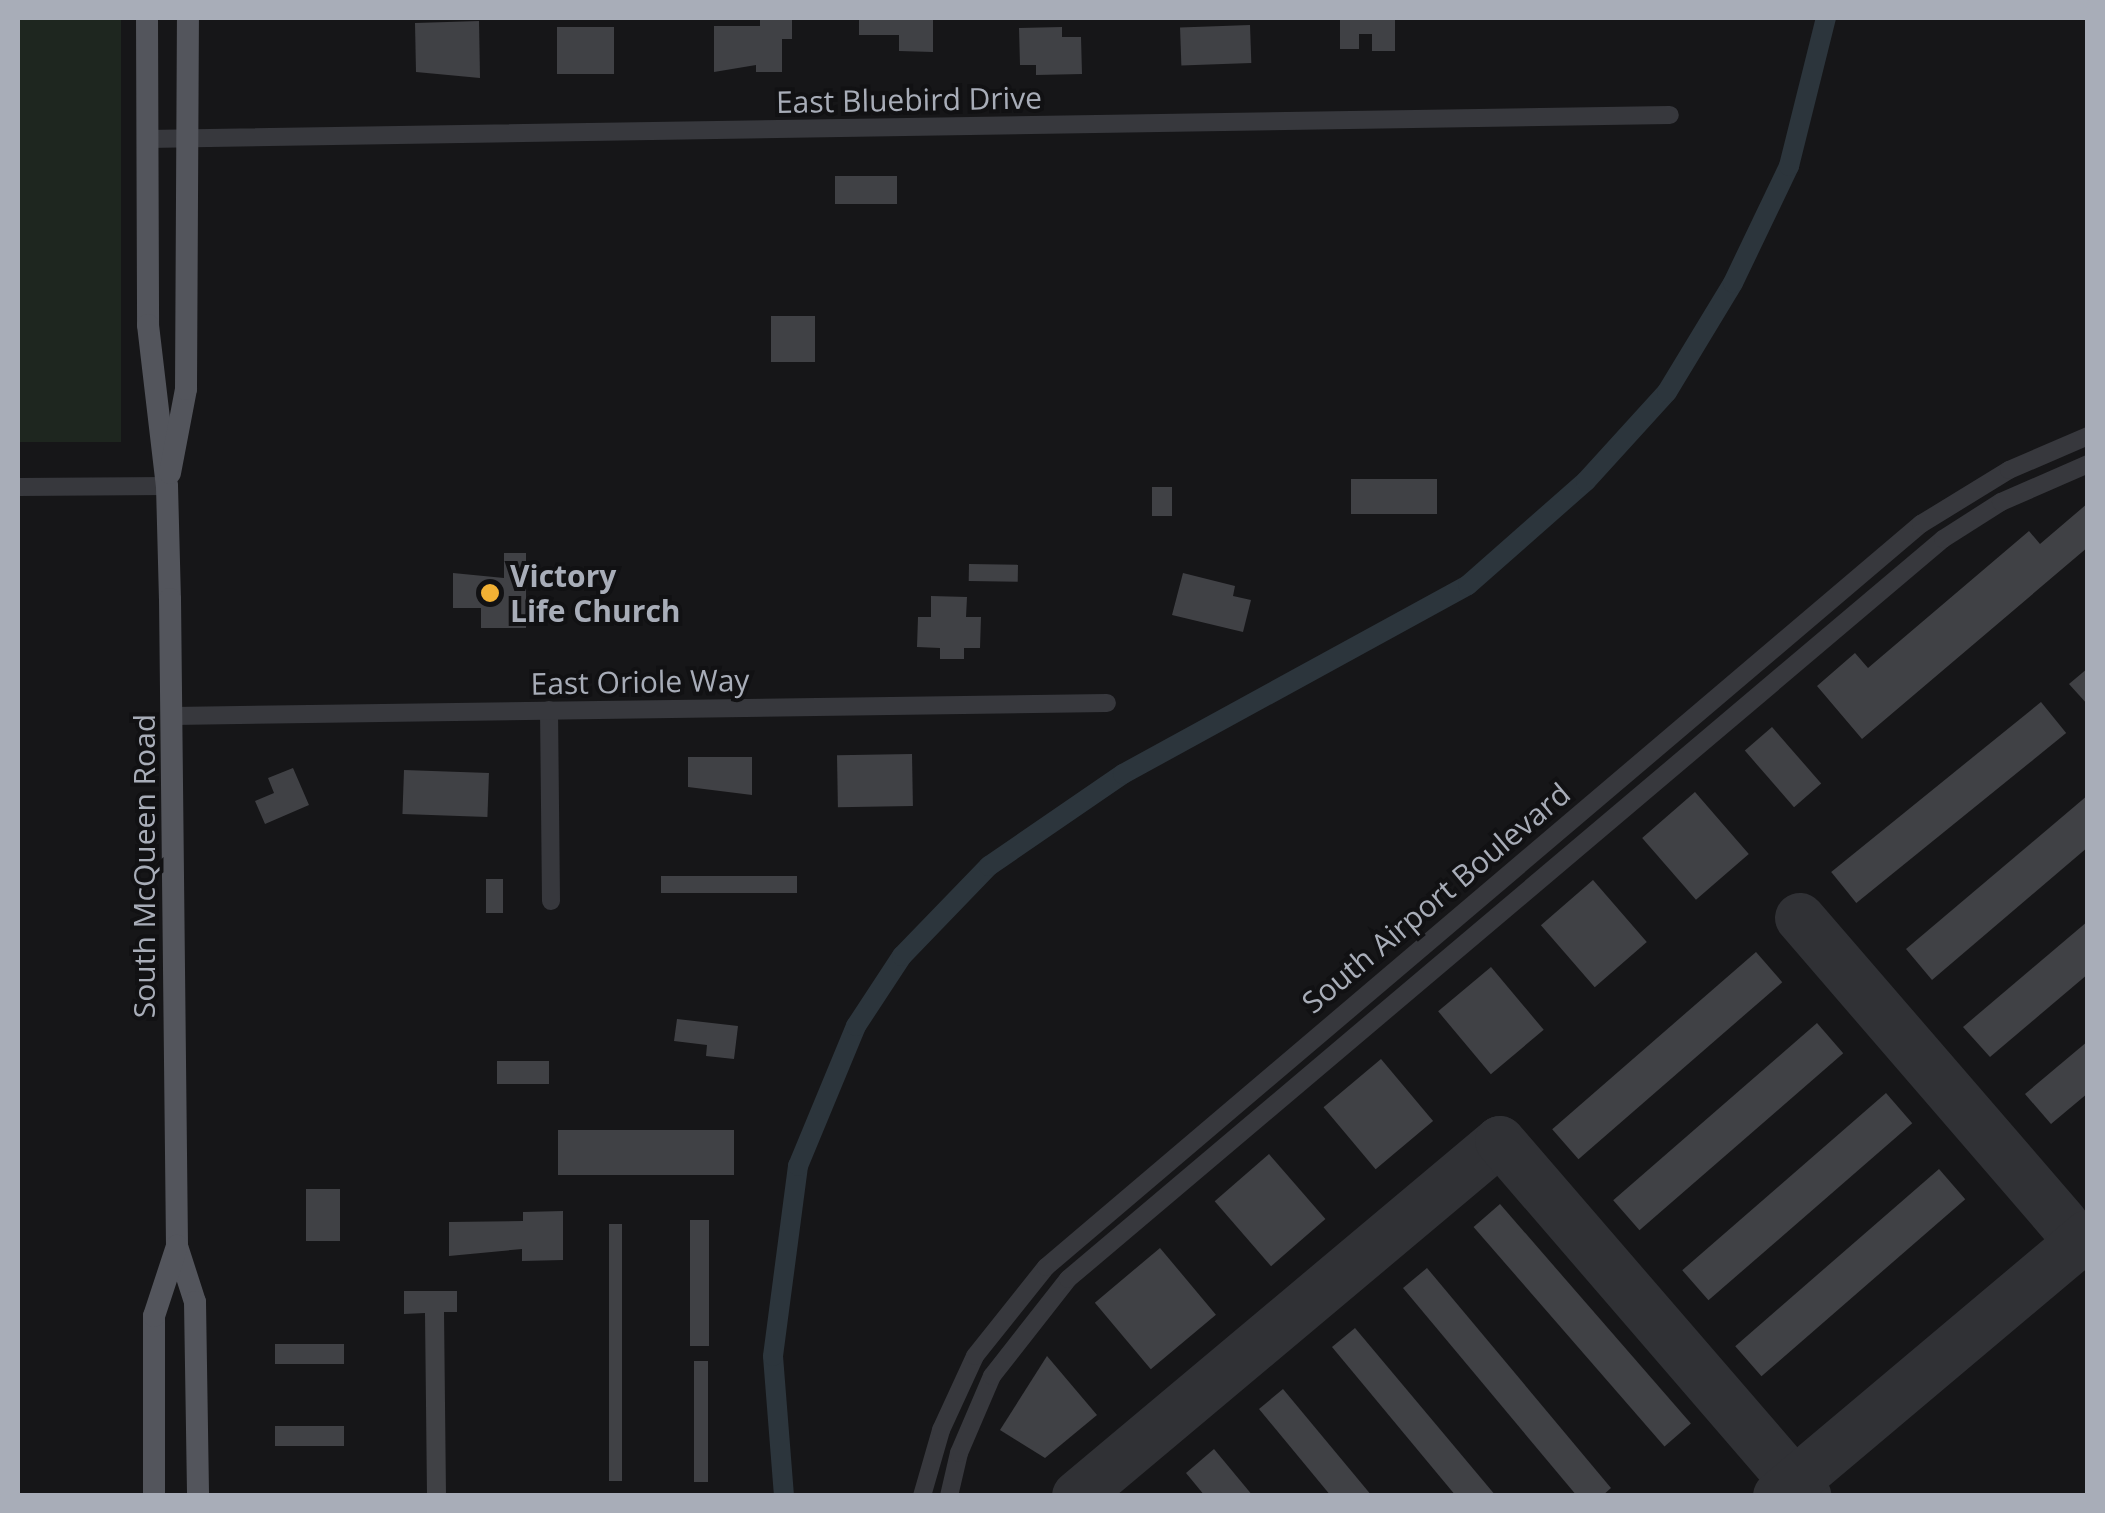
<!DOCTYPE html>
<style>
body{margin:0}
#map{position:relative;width:2105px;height:1513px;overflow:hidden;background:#161618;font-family:"Open Sans",sans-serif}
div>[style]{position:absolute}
.green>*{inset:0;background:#1e261f;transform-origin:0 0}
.canal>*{height:20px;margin:-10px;padding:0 10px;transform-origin:10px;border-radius:10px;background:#2c353c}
.taxiway>*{height:50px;margin:-25px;padding:0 25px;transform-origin:25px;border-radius:25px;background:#303135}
.building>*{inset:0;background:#404145;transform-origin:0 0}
.minor>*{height:18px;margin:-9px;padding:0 9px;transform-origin:9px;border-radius:9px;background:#37383d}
.major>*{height:22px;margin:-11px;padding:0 11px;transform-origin:11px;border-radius:11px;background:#53555c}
.dots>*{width:28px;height:28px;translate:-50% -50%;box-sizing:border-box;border:5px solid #111113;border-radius:50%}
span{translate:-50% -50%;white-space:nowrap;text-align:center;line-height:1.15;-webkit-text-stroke:8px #111113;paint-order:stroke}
.street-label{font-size:30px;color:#a8adb8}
.poi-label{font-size:30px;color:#a8adb8;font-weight:700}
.left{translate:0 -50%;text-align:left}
.frame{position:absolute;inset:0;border:20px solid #a8adb8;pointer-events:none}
</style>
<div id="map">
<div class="green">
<i style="left:18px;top:18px;width:103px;height:424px"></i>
</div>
<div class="canal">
<i style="left:784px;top:1496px;width:140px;rotate:-94.5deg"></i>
<i style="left:773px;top:1356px;width:192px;rotate:-82.5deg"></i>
<i style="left:798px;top:1166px;width:152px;rotate:-67.5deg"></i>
<i style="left:856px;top:1026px;width:84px;rotate:-56.7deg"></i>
<i style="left:902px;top:956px;width:125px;rotate:-46deg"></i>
<i style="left:989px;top:866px;width:163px;rotate:-34.5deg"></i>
<i style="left:1123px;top:774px;width:393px;rotate:-28.7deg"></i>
<i style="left:1468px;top:585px;width:157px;rotate:-41.4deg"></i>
<i style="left:1586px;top:481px;width:120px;rotate:-47.7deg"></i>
<i style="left:1667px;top:392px;width:127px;rotate:-58.8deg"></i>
<i style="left:1733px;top:283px;width:130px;rotate:-64.4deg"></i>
<i style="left:1789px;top:166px;width:153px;rotate:-76deg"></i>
</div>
<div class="taxiway">
<i style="left:1800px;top:918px;width:403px;rotate:49.2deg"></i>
<i style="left:1077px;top:1496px;width:552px;rotate:-40deg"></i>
<i style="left:1500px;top:1141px;width:469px;rotate:49.2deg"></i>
<i style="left:1778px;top:1496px;width:405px;rotate:-40.1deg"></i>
</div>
<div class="building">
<i style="clip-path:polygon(760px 18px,792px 18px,792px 39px,782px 39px,782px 72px,756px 72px,756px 65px,714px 72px,714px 26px,760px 26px)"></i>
<i style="clip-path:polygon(859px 18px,933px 18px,933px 52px,899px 51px,899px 35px,859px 35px)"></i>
<i style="clip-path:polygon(1340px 18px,1395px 18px,1395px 51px,1372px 51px,1372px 34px,1359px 34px,1359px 49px,1340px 49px)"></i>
<i style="clip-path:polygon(479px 21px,480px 78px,416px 72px,415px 23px)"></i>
<i style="left:1250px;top:25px;width:38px;height:70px;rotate:88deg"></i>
<i style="left:557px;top:27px;width:57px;height:47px"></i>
<i style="clip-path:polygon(1062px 27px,1062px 37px,1081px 37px,1082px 74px,1036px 75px,1036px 65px,1020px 65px,1019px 28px)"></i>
<i style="left:835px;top:176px;width:62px;height:28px"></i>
<i style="left:771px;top:316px;width:44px;height:46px"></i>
<i style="left:1351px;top:479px;width:86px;height:35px"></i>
<i style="left:1152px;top:487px;width:20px;height:29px"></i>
<i style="clip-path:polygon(2088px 503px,2088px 547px,1862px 739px,1817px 686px,1855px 653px,1868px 668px,2029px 531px,2040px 544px)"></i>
<i style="clip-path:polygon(504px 553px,526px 553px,526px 628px,481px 628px,481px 608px,453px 608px,453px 573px,504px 578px)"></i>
<i style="left:969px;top:564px;width:49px;height:17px;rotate:1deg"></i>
<i style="clip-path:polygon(1183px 573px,1235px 586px,1233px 596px,1251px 600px,1243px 632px,1172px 615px)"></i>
<i style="clip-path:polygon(931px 596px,967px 597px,966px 617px,981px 617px,980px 648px,964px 648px,964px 659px,940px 659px,940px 648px,917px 647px,918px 617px,931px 617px)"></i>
<i style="clip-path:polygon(2088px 668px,2088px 705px,2069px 684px)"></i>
<i style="left:2041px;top:702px;width:40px;height:270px;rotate:51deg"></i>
<i style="left:1772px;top:727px;width:75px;height:36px;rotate:49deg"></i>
<i style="left:912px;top:754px;width:52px;height:75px;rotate:89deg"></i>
<i style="clip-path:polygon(688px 757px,752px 757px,752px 795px,688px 787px)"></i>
<i style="clip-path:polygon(293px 768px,309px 805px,265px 824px,255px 801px,274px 793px,268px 778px)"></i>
<i style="left:404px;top:770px;width:85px;height:44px;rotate:2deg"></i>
<i style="left:1695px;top:792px;width:82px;height:70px;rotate:49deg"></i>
<i style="clip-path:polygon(2088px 795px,2088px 847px,1932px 980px,1906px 949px)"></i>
<i style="left:661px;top:876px;width:136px;height:17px"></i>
<i style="left:486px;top:879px;width:17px;height:34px"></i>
<i style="left:1593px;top:880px;width:82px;height:69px;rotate:49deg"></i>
<i style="clip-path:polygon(2088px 921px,2088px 974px,1990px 1057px,1963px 1027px)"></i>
<i style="left:1756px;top:952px;width:40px;height:270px;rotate:49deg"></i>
<i style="left:1491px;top:967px;width:82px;height:69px;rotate:50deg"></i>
<i style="clip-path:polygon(677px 1019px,738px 1026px,734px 1059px,706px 1056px,707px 1045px,674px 1041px)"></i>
<i style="left:1817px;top:1023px;width:40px;height:270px;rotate:49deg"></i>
<i style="clip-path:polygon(2088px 1041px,2088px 1093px,2051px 1124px,2025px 1094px)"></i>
<i style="left:1381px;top:1059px;width:81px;height:75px;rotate:50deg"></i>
<i style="left:497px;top:1061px;width:52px;height:23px"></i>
<i style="left:1886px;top:1093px;width:40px;height:270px;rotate:49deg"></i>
<i style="left:558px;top:1130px;width:176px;height:45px"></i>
<i style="left:1269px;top:1154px;width:86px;height:72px;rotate:49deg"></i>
<i style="left:1939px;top:1169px;width:40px;height:270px;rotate:49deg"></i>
<i style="left:306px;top:1189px;width:34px;height:52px"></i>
<i style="left:1500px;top:1204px;width:291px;height:35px;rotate:49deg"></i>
<i style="clip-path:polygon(563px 1211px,563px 1260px,522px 1261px,522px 1249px,449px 1256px,449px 1222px,523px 1221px,523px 1212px)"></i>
<i style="left:690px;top:1220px;width:19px;height:126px"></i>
<i style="left:609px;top:1224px;width:13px;height:257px"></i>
<i style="left:1160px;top:1248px;width:87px;height:85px;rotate:50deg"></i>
<i style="clip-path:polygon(1427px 1268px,1611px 1488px,1602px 1496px,1577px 1496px,1403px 1288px)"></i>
<i style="clip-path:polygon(404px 1291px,457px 1291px,457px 1312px,444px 1312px,446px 1496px,427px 1496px,425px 1313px,404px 1314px)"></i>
<i style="clip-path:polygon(1355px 1328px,1496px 1496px,1456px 1496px,1332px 1347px)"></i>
<i style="left:275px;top:1344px;width:69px;height:20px"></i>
<i style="clip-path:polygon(1047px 1356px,1097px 1415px,1045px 1458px,1000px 1430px)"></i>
<i style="left:694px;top:1361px;width:14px;height:121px"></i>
<i style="clip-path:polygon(1283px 1389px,1372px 1496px,1331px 1496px,1259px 1409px)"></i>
<i style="left:275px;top:1426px;width:69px;height:20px"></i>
<i style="clip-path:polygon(1214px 1449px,1253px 1496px,1205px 1496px,1186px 1473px)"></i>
</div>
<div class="minor">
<i style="left:147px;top:139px;width:1523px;rotate:-0.9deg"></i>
<i style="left:18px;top:487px;width:149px;rotate:-0.4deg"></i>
<i style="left:549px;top:710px;width:191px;rotate:89.4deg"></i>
<i style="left:173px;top:716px;width:934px;rotate:-0.8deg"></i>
<i style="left:922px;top:1496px;width:69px;rotate:-73.9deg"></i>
<i style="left:941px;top:1430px;width:81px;rotate:-65.3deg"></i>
<i style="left:975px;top:1356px;width:114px;rotate:-51.4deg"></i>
<i style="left:1046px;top:1267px;width:1148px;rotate:-40.34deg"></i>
<i style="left:1921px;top:524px;width:103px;rotate:-31.5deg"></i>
<i style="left:2009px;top:470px;width:86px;rotate:-23.3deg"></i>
<i style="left:949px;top:1496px;width:44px;rotate:-76.9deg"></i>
<i style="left:959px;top:1453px;width:84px;rotate:-66.8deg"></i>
<i style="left:992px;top:1376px;width:123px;rotate:-51.9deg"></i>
<i style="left:1068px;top:1279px;width:1146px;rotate:-40.22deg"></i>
<i style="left:1943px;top:539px;width:69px;rotate:-32.5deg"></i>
<i style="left:2001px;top:502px;width:95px;rotate:-23.6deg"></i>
</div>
<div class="major">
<i style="left:147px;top:18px;width:307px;rotate:89.8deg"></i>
<i style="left:148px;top:325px;width:162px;rotate:83.3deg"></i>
<i style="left:167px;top:486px;width:113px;rotate:88.5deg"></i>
<i style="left:170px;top:599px;width:647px;rotate:89.38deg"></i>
<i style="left:177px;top:1246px;width:59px;rotate:72.2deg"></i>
<i style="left:195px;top:1302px;width:194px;rotate:89.1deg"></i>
<i style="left:170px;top:473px;width:86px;rotate:-79.2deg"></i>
<i style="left:186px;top:389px;width:371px;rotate:-89.7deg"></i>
<i style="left:154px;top:1496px;width:180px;rotate:-90deg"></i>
<i style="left:154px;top:1316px;width:74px;rotate:-71.8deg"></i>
</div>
<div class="dots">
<i style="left:490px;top:593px;background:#f2b134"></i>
</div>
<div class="street-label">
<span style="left:909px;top:100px;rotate:-1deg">East Bluebird Drive</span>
<span style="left:640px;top:682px;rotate:-1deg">East Oriole Way</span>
<span style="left:144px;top:866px;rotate:-90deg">South McQueen Road</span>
<span style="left:1436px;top:898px;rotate:-40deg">South Airport Boulevard</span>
</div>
<div class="poi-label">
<span class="left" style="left:510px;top:593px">Victory<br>Life Church</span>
</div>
<div class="frame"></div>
</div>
